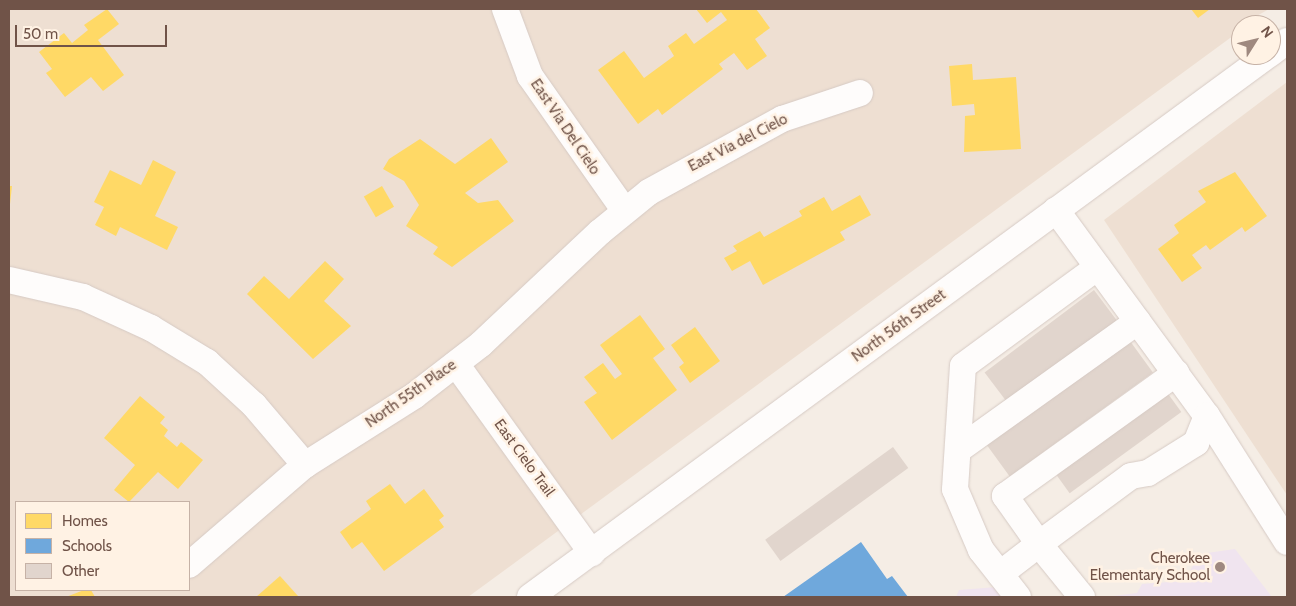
<!DOCTYPE html>
<style>
body{margin:0}
#map{position:relative;width:1296px;height:606px;overflow:hidden;background:#f5ede5;font-family:Cabin,sans-serif}
div>[style]{position:absolute}
.residential>*{inset:0;background:#eedfd2}
.education>*{inset:0;background:#f0e4ef}
.homes>*{inset:0;background:#ffd966;transform-origin:0 0}
.schools>*{inset:0;background:#6fa8dc}
.building>*{inset:0;background:#e1d5cd;transform-origin:0 0}
.roads{filter:drop-shadow(0 0 1px #d6cac4) drop-shadow(0 0 1px #d6cac4)}
.minor>*{height:26px;margin:-13px;padding:0 13px;transform-origin:13px;border-radius:13px;background:#fefcfb}
.dots>*{width:14px;height:14px;translate:-50% -50%;box-sizing:border-box;border:2px solid #fff2e4;border-radius:50%}
span{translate:-50% -50%;white-space:nowrap;text-align:center;line-height:1.15;-webkit-text-stroke:5px #fff2e4;paint-order:stroke}
.street-label{font-size:15px;color:#705348}
.poi-label{font-size:15px;color:#705348}
.right{translate:-100% -50%;text-align:right}
.frame{position:absolute;inset:0;border:10px solid #705348;pointer-events:none}
.legend{position:absolute;left:15px;top:501px;width:175px;height:90px;box-sizing:border-box;background:#fff2e4;border:1px solid #c6b2a6;margin:0;padding:6px 9px;list-style:none;font-size:15px;color:#705348}
.legend li{display:flex;align-items:center;gap:10px;height:25px}
.legend b{width:25px;border:1px solid #c6b2a6}
.north{position:absolute;left:1231px;top:15px;width:50px;height:50px;box-sizing:border-box;background:#fff2e4;border:1px solid #c6b2a6;border-radius:50%;rotate:54deg;font-size:14px;font-weight:700;line-height:20px;text-align:center;color:#705348}
.north::after{content:'';display:block;margin:auto;width:18px;height:22px;background:#9f897f;clip-path:polygon(50% 0,100% 100%,50% 72%,0 100%)}
.scale{position:absolute;left:15px;top:25px;width:152px;height:22px;box-sizing:border-box;border:2px solid #705348;border-top:0;padding-left:6px;font-size:15px;line-height:18px;white-space:nowrap;color:#705348;-webkit-text-stroke:4px #fff2e4;paint-order:stroke}
</style>
<div id="map">
<div class="residential">
<i style="clip-path:polygon(evenodd,9px 9px,1269px 9px,1241px 25px,1241px 30px,468px 597px,9px 597px,9px 9px,16px 502px,189px 502px,189px 590px,16px 590px,16px 502px)"></i>
<i style="clip-path:polygon(1287px 82px,1287px 495px,1104px 220px)"></i>
</div>
<div class="education">
<i style="clip-path:polygon(1235px 549px,1272px 597px,1105px 597px,1137px 593px,1142px 584px,1184px 581px,1200px 554px)"></i>
<i style="clip-path:polygon(1009px 586px,1017px 597px,956px 597px,959px 590px)"></i>
</div>
<div class="homes">
<i style="clip-path:polygon(107px 9px,119px 24px,98px 40px,124px 75px,103px 91px,91px 77px,65px 97px,46px 73px,52px 69px,39px 52px,64px 33px,72px 43px,88px 30px,84px 25px)"></i>
<i style="clip-path:polygon(696px 9px,756px 9px,770px 28px,755px 39px,767px 56px,747px 70px,734px 53px,719px 64px,723px 69px,662px 115px,658px 109px,638px 124px,598px 70px,624px 51px,644px 78px,674px 56px,668px 46px,686px 33px,694px 44px,727px 20px,721px 12px,707px 23px)"></i>
<i style="clip-path:polygon(1191px 9px,1210px 9px,1198px 18px)"></i>
<i style="clip-path:polygon(972px 64px,973px 80px,1016px 77px,1021px 149px,964px 152px,965px 116px,975px 115px,974px 104px,952px 106px,949px 66px)"></i>
<i style="clip-path:polygon(491px 138px,508px 162px,465px 193px,478px 203px,498px 200px,514px 221px,452px 267px,433px 254px,438px 247px,406px 226px,419px 205px,404px 181px,383px 169px,389px 159px,420px 139px,455px 164px)"></i>
<i style="clip-path:polygon(153px 160px,176px 172px,155px 216px,178px 227px,167px 250px,120px 227px,116px 236px,95px 225px,104px 207px,94px 202px,110px 170px,141px 185px)"></i>
<i style="clip-path:polygon(1235px 172px,1267px 216px,1245px 232px,1242px 227px,1210px 250px,1206px 245px,1192px 255px,1202px 268px,1182px 282px,1158px 249px,1179px 233px,1174px 225px,1206px 202px,1198px 191px)"></i>
<i style="clip-path:polygon(9px 186px,12px 186px,10px 204px,9px 204px)"></i>
<i style="left:382px;top:186px;width:24px;height:21px;rotate:60deg"></i>
<i style="clip-path:polygon(860px 195px,871px 215px,840px 232px,845px 240px,763px 285px,750px 261px,732px 271px,724px 258px,737px 251px,733px 246px,760px 231px,764px 237px,802px 216px,799px 211px,824px 197px,832px 211px)"></i>
<i style="clip-path:polygon(325px 261px,344px 279px,324px 301px,351px 326px,313px 359px,247px 294px,264px 276px,289px 299px)"></i>
<i style="clip-path:polygon(640px 315px,665px 349px,653px 358px,677px 390px,612px 440px,584px 402px,597px 393px,584px 377px,603px 363px,615px 379px,622px 374px,600px 345px)"></i>
<i style="clip-path:polygon(695px 327px,720px 361px,690px 383px,679px 367px,684px 363px,671px 345px)"></i>
<i style="clip-path:polygon(140px 396px,165px 417px,160px 423px,168px 430px,164px 436px,177px 447px,181px 442px,203px 460px,178px 489px,158px 472px,129px 502px,114px 490px,135px 465px,104px 438px)"></i>
<i style="clip-path:polygon(390px 484px,405px 504px,424px 489px,444px 516px,439px 520px,444px 527px,384px 571px,362px 542px,352px 549px,340px 532px,371px 509px,366px 501px)"></i>
<i style="clip-path:polygon(280px 576px,298px 596px,256px 597px)"></i>
<i style="clip-path:polygon(84px 590px,91px 590px,95px 597px,66px 597px)"></i>
</div>
<div class="schools">
<i style="clip-path:polygon(861px 542px,887px 579px,892px 576px,908px 597px,783px 597px)"></i>
</div>
<div class="building">
<i style="left:1094px;top:290px;width:39px;height:137px;rotate:53deg"></i>
<i style="left:1130px;top:341px;width:39px;height:177px;rotate:54deg"></i>
<i style="left:1166px;top:391px;width:26px;height:138px;rotate:54deg"></i>
<i style="left:893px;top:447px;width:26px;height:158px;rotate:54deg"></i>
</div>
<div class="roads">
<div class="minor">
<i style="left:505px;top:9px;width:72px;rotate:69.5deg"></i>
<i style="left:530px;top:76px;width:165px;rotate:54.9deg"></i>
<i style="left:1271px;top:53px;width:20px;rotate:-37deg"></i>
<i style="left:1056px;top:210px;width:255px;rotate:53.8deg"></i>
<i style="left:1207px;top:416px;width:149px;rotate:57.6deg"></i>
<i style="left:9px;top:280px;width:76px;rotate:12.9deg"></i>
<i style="left:83px;top:297px;width:75px;rotate:24.5deg"></i>
<i style="left:151px;top:328px;width:66px;rotate:31.3deg"></i>
<i style="left:207px;top:362px;width:64px;rotate:42.5deg"></i>
<i style="left:254px;top:405px;width:79px;rotate:49.6deg"></i>
<i style="left:456px;top:364px;width:233px;rotate:54.3deg"></i>
<i style="left:958px;top:450px;width:221px;rotate:-35.6deg"></i>
<i style="left:189px;top:565px;width:153px;rotate:-40.8deg"></i>
<i style="left:305px;top:465px;width:129px;rotate:-32.3deg"></i>
<i style="left:414px;top:396px;width:85px;rotate:-37.8deg"></i>
<i style="left:481px;top:344px;width:163px;rotate:-43.3deg"></i>
<i style="left:600px;top:232px;width:63px;rotate:-39.2deg"></i>
<i style="left:649px;top:192px;width:152px;rotate:-28.8deg"></i>
<i style="left:782px;top:119px;width:82px;rotate:-18.4deg"></i>
<i style="left:1000px;top:574px;width:49px;rotate:-37.6deg"></i>
<i style="left:1039px;top:544px;width:59px;rotate:-125.3deg"></i>
<i style="left:1005px;top:496px;width:211px;rotate:-35.7deg"></i>
<i style="left:530px;top:597px;width:916px;rotate:-36.29deg"></i>
<i style="left:1018px;top:597px;width:60px;rotate:-128.2deg"></i>
<i style="left:981px;top:550px;width:66px;rotate:-113.1deg"></i>
<i style="left:955px;top:489px;width:123px;rotate:-86.3deg"></i>
<i style="left:963px;top:366px;width:167px;rotate:-36.3deg"></i>
<i style="left:1082px;top:597px;width:68px;rotate:-129.1deg"></i>
<i style="left:1039px;top:544px;width:114px;rotate:-36.5deg"></i>
<i style="left:1131px;top:476px;width:17px;rotate:-10deg"></i>
<i style="left:1148px;top:473px;width:57px;rotate:-32deg"></i>
<i style="left:1196px;top:443px;width:29px;rotate:-68deg"></i>
</div>
</div>
<div class="dots">
<i style="left:1220px;top:567px;background:#9f897f"></i>
</div>
<div class="street-label">
<span style="left:565px;top:127px;rotate:56deg">East Via Del Cielo</span>
<span style="left:738px;top:143px;rotate:-27deg">East Via del Cielo</span>
<span style="left:899px;top:326px;rotate:-36deg">North 56th Street</span>
<span style="left:411px;top:394px;rotate:-35deg">North 55th Place</span>
<span style="left:524px;top:458px;rotate:54deg">East Cielo Trail</span>
</div>
<div class="poi-label">
<span class="right" style="left:1210px;top:567px">Cherokee<br>Elementary School</span>
</div>
<div class="frame"></div>
<ul class="legend">
<li><b style="height:14px;background:#ffd966"></b>Homes</li>
<li><b style="height:14px;background:#6fa8dc"></b>Schools</li>
<li><b style="height:14px;background:#e1d5cd"></b>Other</li>
</ul>
<div class="north">N</div>
<div class="scale">50 m</div>
</div>
